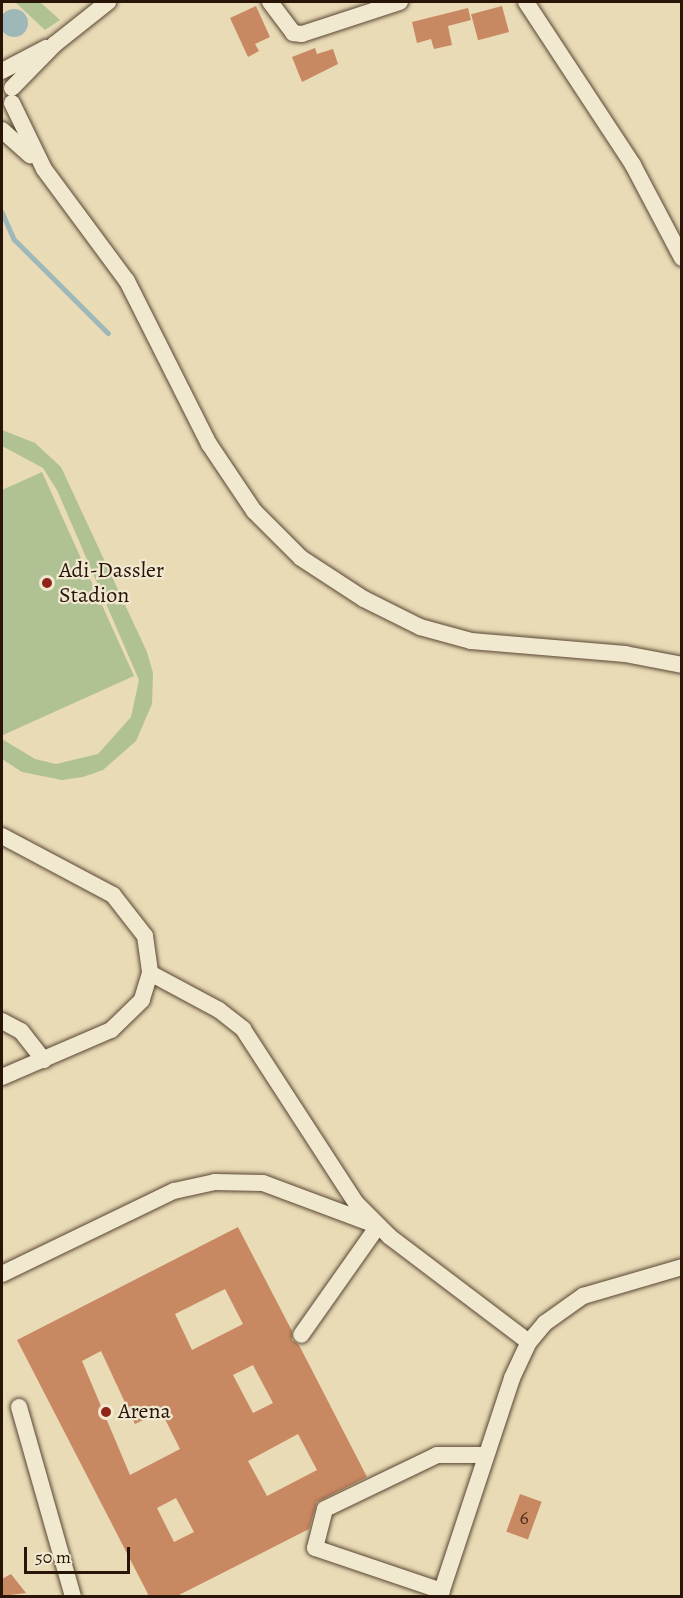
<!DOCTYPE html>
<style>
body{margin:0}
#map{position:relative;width:683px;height:1598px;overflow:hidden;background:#e9dbb6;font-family:Alegreya,serif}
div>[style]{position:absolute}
.green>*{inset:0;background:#b0c193}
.water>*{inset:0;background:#9eb8ba}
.round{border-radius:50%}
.stream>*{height:4.5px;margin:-2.25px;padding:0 2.25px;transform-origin:2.25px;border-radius:2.25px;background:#9eb8ba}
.building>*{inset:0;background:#c88962;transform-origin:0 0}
.roads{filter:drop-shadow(0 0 2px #594633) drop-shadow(0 0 2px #594633)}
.minor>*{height:16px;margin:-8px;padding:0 8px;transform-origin:8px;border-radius:8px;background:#f1e8d0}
.dots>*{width:16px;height:16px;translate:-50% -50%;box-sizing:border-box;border:3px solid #f1e8d0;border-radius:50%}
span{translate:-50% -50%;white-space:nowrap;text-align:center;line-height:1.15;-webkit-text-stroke:4.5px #f1e8d0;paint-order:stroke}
.number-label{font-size:20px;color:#51321e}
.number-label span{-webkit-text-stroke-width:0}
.poi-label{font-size:22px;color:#291507}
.left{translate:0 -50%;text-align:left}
.frame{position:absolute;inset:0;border:3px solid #291507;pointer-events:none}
.scale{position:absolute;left:24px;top:1547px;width:106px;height:27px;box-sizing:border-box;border:3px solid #291507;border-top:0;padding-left:8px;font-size:18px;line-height:21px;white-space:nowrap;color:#291507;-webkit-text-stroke:4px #f1e8d0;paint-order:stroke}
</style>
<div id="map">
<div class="green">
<i style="clip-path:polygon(15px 2px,40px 2px,60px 20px,45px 30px)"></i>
<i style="clip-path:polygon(2px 430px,35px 443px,61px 467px,147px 652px,153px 673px,152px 704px,136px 741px,103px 770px,83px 777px,62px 780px,22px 772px,2px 759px,2px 739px,35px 759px,56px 764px,98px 754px,131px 717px,139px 680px,57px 490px,43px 468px,2px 446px)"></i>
<i style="clip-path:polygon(42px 472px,134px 676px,3px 735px,2px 490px)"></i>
</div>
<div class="water">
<i class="round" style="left:0;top:9px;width:28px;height:28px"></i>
</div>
<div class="stream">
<i style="left:2px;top:212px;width:30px;rotate:66deg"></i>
<i style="left:14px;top:239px;width:133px;rotate:45deg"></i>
</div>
<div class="building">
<i style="clip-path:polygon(256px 6px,270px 37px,255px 44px,259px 51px,248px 57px,230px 18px)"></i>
<i style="left:502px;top:6px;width:27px;height:32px;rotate:75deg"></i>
<i style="clip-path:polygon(468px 8px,471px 20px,448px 26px,452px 45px,434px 49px,431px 39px,417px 43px,412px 22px)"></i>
<i style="clip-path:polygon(315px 48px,317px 54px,333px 49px,338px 64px,302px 82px,292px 57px)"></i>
<i style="clip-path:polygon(evenodd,238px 1227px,292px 1331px,292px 1340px,299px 1345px,367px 1477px,317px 1502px,309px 1529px,177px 1596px,149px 1596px,17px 1340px,238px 1227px,225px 1289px,243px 1324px,192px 1350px,175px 1314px,225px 1289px,238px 1227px,101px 1351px,135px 1424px,161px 1411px,180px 1449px,130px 1475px,82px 1361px,101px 1351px,238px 1227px,253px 1365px,273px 1403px,253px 1413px,233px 1375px,253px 1365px,238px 1227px,298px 1434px,317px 1470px,267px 1496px,248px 1461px,298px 1434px,238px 1227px,176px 1498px,194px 1532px,174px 1542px,157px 1508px,176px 1498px)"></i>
<i style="left:520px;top:1494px;width:23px;height:40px;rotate:20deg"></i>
<i style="clip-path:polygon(11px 1574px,26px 1593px,2px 1596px,2px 1579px)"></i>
</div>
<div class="roads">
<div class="minor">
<i style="left:270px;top:2px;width:39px;rotate:53deg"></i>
<i style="left:293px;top:33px;width:9px;rotate:6deg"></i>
<i style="left:302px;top:34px;width:103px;rotate:-18.1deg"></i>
<i style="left:526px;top:2px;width:195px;rotate:56.7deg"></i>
<i style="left:633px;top:165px;width:105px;rotate:62.2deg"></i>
<i style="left:2px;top:71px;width:50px;rotate:-27.6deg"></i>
<i style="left:12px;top:88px;width:62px;rotate:-45.7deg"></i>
<i style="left:55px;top:44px;width:68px;rotate:-38.4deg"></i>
<i style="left:12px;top:103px;width:73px;rotate:64.1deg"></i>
<i style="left:44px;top:169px;width:139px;rotate:53.5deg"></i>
<i style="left:127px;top:281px;width:182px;rotate:63.3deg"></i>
<i style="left:209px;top:444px;width:81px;rotate:56.1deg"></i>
<i style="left:254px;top:511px;width:66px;rotate:45deg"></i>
<i style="left:301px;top:558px;width:75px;rotate:33.1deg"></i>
<i style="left:364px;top:599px;width:63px;rotate:26.6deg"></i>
<i style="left:420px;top:627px;width:53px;rotate:15.4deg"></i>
<i style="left:471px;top:641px;width:155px;rotate:4.8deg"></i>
<i style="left:625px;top:654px;width:58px;rotate:10.9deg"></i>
<i style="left:2px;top:130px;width:38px;rotate:42deg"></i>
<i style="left:2px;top:836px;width:126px;rotate:28deg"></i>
<i style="left:113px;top:895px;width:52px;rotate:52deg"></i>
<i style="left:145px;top:936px;width:37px;rotate:82deg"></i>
<i style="left:150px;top:973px;width:28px;rotate:107deg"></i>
<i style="left:142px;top:1000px;width:43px;rotate:135.9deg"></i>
<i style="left:111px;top:1030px;width:119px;rotate:156.7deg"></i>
<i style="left:150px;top:973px;width:78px;rotate:28.2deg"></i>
<i style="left:219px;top:1010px;width:31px;rotate:38deg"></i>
<i style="left:243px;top:1029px;width:207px;rotate:57deg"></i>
<i style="left:356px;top:1203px;width:48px;rotate:45deg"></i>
<i style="left:390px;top:1237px;width:174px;rotate:37.1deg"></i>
<i style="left:2px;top:1021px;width:21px;rotate:28deg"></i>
<i style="left:21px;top:1031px;width:37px;rotate:52deg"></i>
<i style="left:2px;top:1274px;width:191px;rotate:-25.8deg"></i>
<i style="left:174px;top:1191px;width:42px;rotate:-12.4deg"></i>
<i style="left:215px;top:1182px;width:48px;rotate:1.2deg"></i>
<i style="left:263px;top:1183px;width:123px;rotate:20.5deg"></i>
<i style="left:378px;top:1226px;width:133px;rotate:125.2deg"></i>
<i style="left:19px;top:1407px;width:197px;rotate:74.1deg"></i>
<i style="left:442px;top:1591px;width:134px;rotate:-161.3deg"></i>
<i style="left:315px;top:1548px;width:40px;rotate:-75.6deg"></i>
<i style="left:325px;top:1509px;width:124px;rotate:-25.7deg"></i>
<i style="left:437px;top:1455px;width:49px"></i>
<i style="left:440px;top:1596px;width:230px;rotate:-71.7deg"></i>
<i style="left:512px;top:1378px;width:40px;rotate:-65deg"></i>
<i style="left:529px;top:1342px;width:25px;rotate:-50deg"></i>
<i style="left:545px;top:1323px;width:47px;rotate:-35.4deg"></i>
<i style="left:583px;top:1296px;width:103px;rotate:-16.3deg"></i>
</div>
</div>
<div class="dots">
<i style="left:47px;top:583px;background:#8f2418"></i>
<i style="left:106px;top:1412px;background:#8f2418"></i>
</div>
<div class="number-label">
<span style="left:524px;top:1517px">6</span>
</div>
<div class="poi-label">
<span class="left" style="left:59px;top:583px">Adi-Dassler<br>Stadion</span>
<span class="left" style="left:118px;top:1412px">Arena</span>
</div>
<div class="frame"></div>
<div class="scale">50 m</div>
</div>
